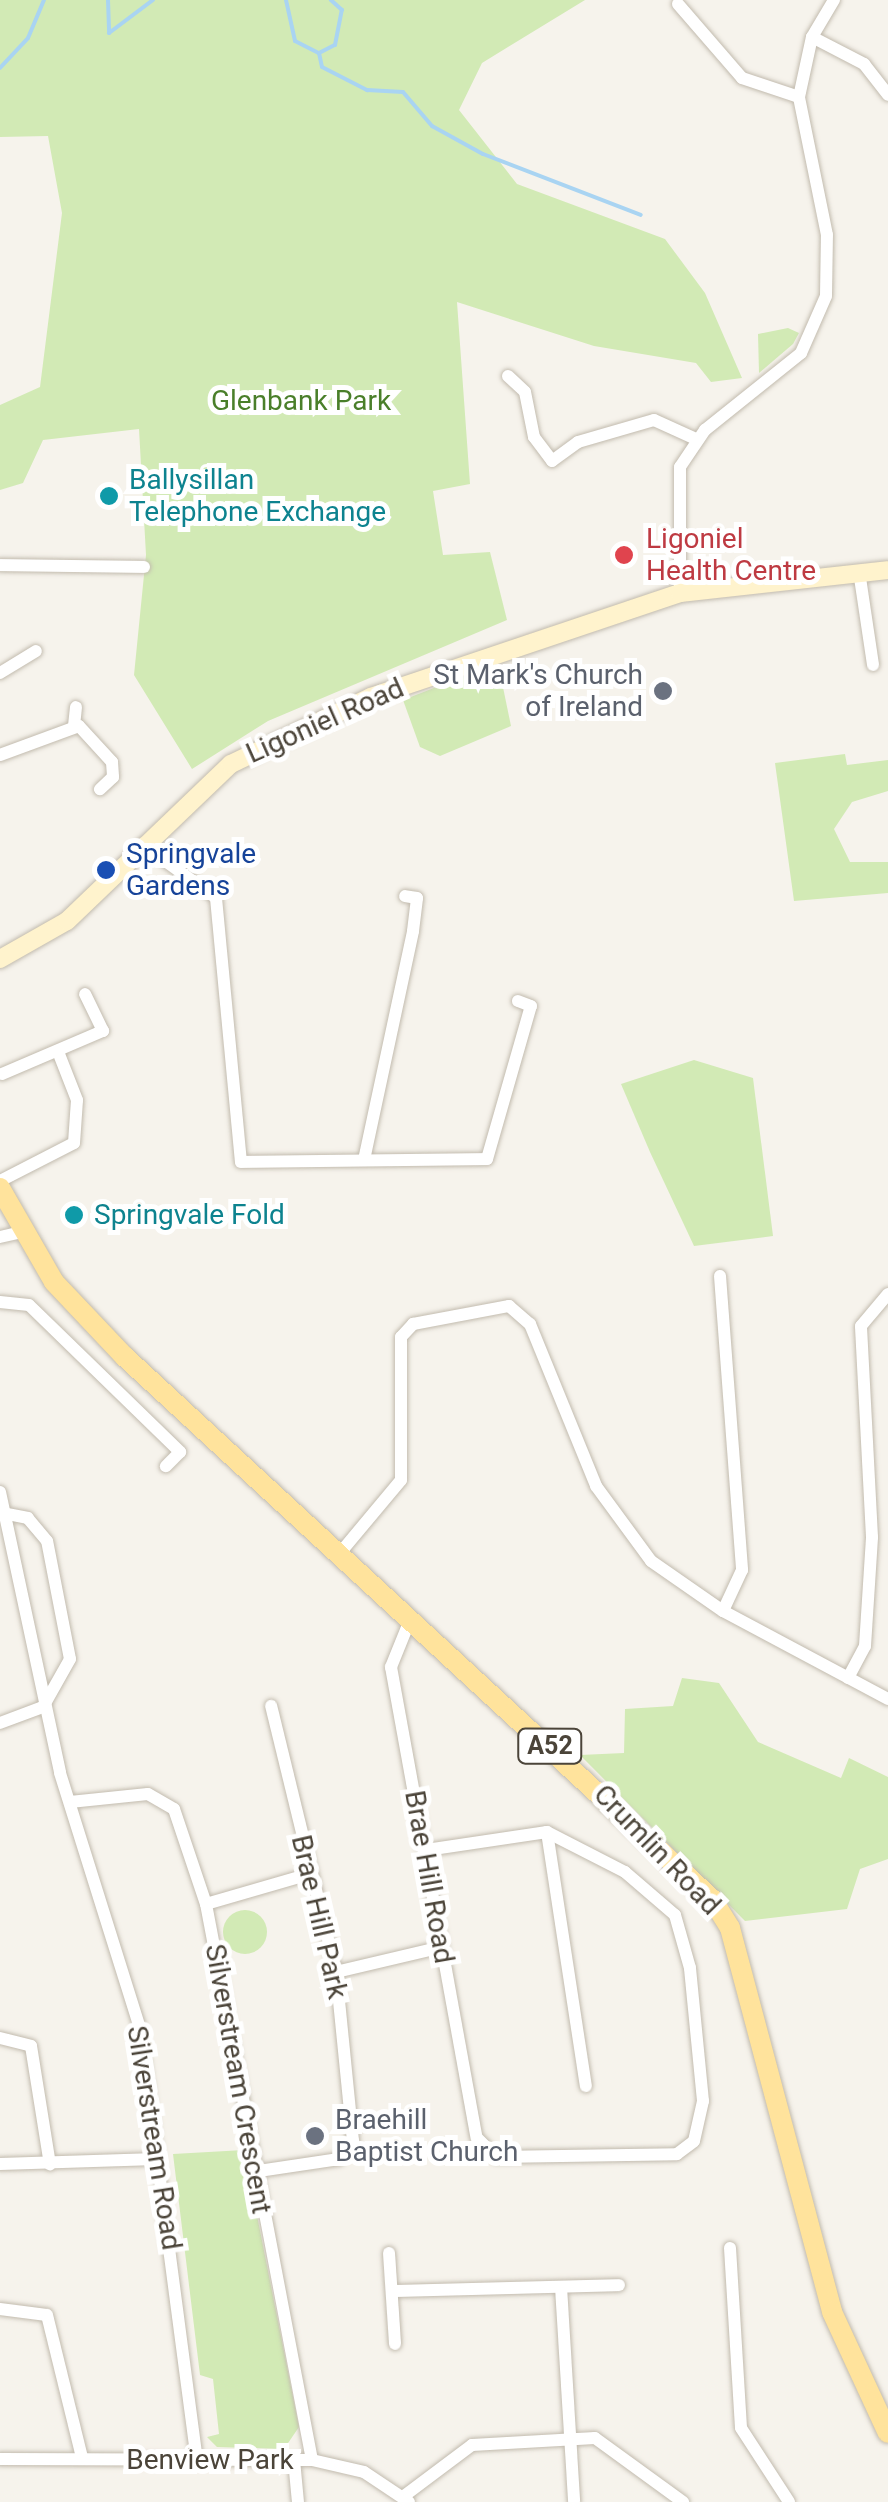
<!DOCTYPE html>
<style>
body{margin:0}
#map{position:relative;width:888px;height:2502px;overflow:hidden;background:#f6f3ec;font-family:Roboto,sans-serif}
div>[style]{position:absolute}
.green>*{inset:0;background:#d2eab5}
.round{border-radius:50%}
.stream>*{height:4px;margin:-2px;padding:0 2px;transform-origin:2px;border-radius:2px;background:#a9d4f2}
.roads{filter:drop-shadow(0 0 2px #c2bbae) drop-shadow(0 0 2px #c2bbae)}
.street>*{height:12px;margin:-6px;padding:0 6px;transform-origin:6px;border-radius:6px;background:#fff}
.secondary>*{height:18px;margin:-9px;padding:0 9px;transform-origin:9px;border-radius:9px;background:#fff3cd}
.primary>*{height:20px;margin:-10px;padding:0 10px;transform-origin:10px;border-radius:10px;background:#ffe39c}
.dots>*{width:28px;height:28px;translate:-50% -50%;box-sizing:border-box;border:5px solid #fff;border-radius:50%}
span{translate:-50% -50%;white-space:nowrap;text-align:center;line-height:1.15;-webkit-text-stroke:10px #fff;paint-order:stroke}
.shield-label span{padding:2px 8px;background:#fff;border:2px solid;border-radius:8px;-webkit-text-stroke-width:0}
.shield-label{font-size:25px;color:#4b4439;font-weight:700}
.park-label{font-size:28px;color:#4a7f2a}
.culture-label{font-size:28px;color:#0d838f}
.left{translate:0 -50%;text-align:left}
.health-label{font-size:28px;color:#be3a42}
.worship-label{font-size:28px;color:#5b616d}
.right{translate:-100% -50%;text-align:right}
.street-label{font-size:28px;color:#4b4439}
.transit-label{font-size:28px;color:#164399}
</style>
<div id="map">
<div class="green">
<i style="clip-path:polygon(0 0,585px 0,482px 63px,459px 110px,517px 184px,665px 239px,705px 293px,742px 378px,711px 382px,696px 363px,594px 346px,457px 302px,470px 484px,433px 491px,443px 555px,490px 552px,507px 620px,268px 721px,192px 769px,134px 675px,146px 555px,139px 429px,43px 440px,23px 483px,0 490px,0 405px,40px 387px,62px 213px,48px 136px,0 137px)"></i>
<i style="clip-path:polygon(788px 328px,799px 333px,793px 344px,759px 373px,758px 334px)"></i>
<i style="clip-path:polygon(498px 663px,511px 726px,440px 756px,420px 747px,403px 700px)"></i>
<i style="clip-path:polygon(845px 754px,847px 765px,888px 760px,888px 791px,852px 802px,834px 829px,850px 862px,888px 862px,888px 893px,794px 901px,775px 763px)"></i>
<i style="clip-path:polygon(694px 1060px,753px 1078px,773px 1236px,694px 1246px,650px 1152px,621px 1084px)"></i>
<i style="clip-path:polygon(682px 1678px,719px 1683px,758px 1742px,841px 1778px,849px 1758px,888px 1777px,888px 1859px,860px 1869px,847px 1909px,745px 1921px,580px 1755px,624px 1753px,625px 1709px,673px 1706px)"></i>
<i class="round" style="left:223px;top:1910px;width:44px;height:44px"></i>
<i style="clip-path:polygon(244px 2150px,299px 2427px,284px 2449px,217px 2447px,207px 2437px,219px 2434px,213px 2379px,200px 2375px,173px 2154px)"></i>
</div>
<div class="stream">
<i style="left:108px;top:0;width:33px;rotate:88deg"></i>
<i style="left:109px;top:33px;width:55px;rotate:-36.9deg"></i>
<i style="left:286px;top:0;width:42px;rotate:77.6deg"></i>
<i style="left:295px;top:41px;width:27px;rotate:27deg"></i>
<i style="left:319px;top:53px;width:14px;rotate:78deg"></i>
<i style="left:322px;top:67px;width:51px;rotate:27.1deg"></i>
<i style="left:367px;top:90px;width:36px;rotate:3deg"></i>
<i style="left:403px;top:92px;width:45px;rotate:49.5deg"></i>
<i style="left:432px;top:126px;width:58px;rotate:28.8deg"></i>
<i style="left:483px;top:154px;width:169px;rotate:21.1deg"></i>
<i style="left:319px;top:53px;width:18px;rotate:-27deg"></i>
<i style="left:335px;top:45px;width:36px;rotate:-79deg"></i>
<i style="left:342px;top:10px;width:15px;rotate:-138deg"></i>
<i style="left:0;top:68px;width:41px;rotate:-47deg"></i>
<i style="left:28px;top:38px;width:41px;rotate:-67.2deg"></i>
</div>
<div class="roads">
<div class="street">
<i style="left:678px;top:4px;width:98px;rotate:49.1deg"></i>
<i style="left:742px;top:78px;width:60px;rotate:18.4deg"></i>
<i style="left:812px;top:37px;width:59px;rotate:27.4deg"></i>
<i style="left:864px;top:64px;width:39px;rotate:52deg"></i>
<i style="left:508px;top:376px;width:23px;rotate:43deg"></i>
<i style="left:525px;top:392px;width:46px;rotate:78.7deg"></i>
<i style="left:534px;top:437px;width:30px;rotate:53deg"></i>
<i style="left:552px;top:461px;width:32px;rotate:-36deg"></i>
<i style="left:578px;top:442px;width:79px;rotate:-16.1deg"></i>
<i style="left:654px;top:420px;width:46px;rotate:24.3deg"></i>
<i style="left:0;top:565px;width:144px;rotate:0.8deg"></i>
<i style="left:859px;top:571px;width:95px;rotate:81.5deg"></i>
<i style="left:680px;top:593px;width:126px;rotate:-90deg"></i>
<i style="left:680px;top:467px;width:45px;rotate:-56deg"></i>
<i style="left:705px;top:430px;width:123px;rotate:-38.7deg"></i>
<i style="left:801px;top:353px;width:62px;rotate:-66.3deg"></i>
<i style="left:826px;top:296px;width:61px;rotate:-89.1deg"></i>
<i style="left:827px;top:235px;width:141px;rotate:-101.5deg"></i>
<i style="left:799px;top:97px;width:61px;rotate:-77.8deg"></i>
<i style="left:812px;top:37px;width:43px;rotate:-59.3deg"></i>
<i style="left:0;top:673px;width:42px;rotate:-31.4deg"></i>
<i style="left:74px;top:726px;width:19px;rotate:-84deg"></i>
<i style="left:0;top:755px;width:84px;rotate:-20.2deg"></i>
<i style="left:79px;top:726px;width:49px;rotate:47.5deg"></i>
<i style="left:112px;top:762px;width:15px;rotate:86deg"></i>
<i style="left:113px;top:777px;width:18px;rotate:137deg"></i>
<i style="left:142px;top:844px;width:92px;rotate:36.1deg"></i>
<i style="left:216px;top:898px;width:265px;rotate:84.6deg"></i>
<i style="left:241px;top:1162px;width:246px;rotate:-0.7deg"></i>
<i style="left:487px;top:1159px;width:159px;rotate:-74deg"></i>
<i style="left:531px;top:1006px;width:14px;rotate:-159deg"></i>
<i style="left:2px;top:1074px;width:110px;rotate:-23.1deg"></i>
<i style="left:103px;top:1031px;width:41px;rotate:-115.9deg"></i>
<i style="left:364px;top:1160px;width:234px;rotate:-77.9deg"></i>
<i style="left:413px;top:931px;width:33px;rotate:-83deg"></i>
<i style="left:417px;top:898px;width:12px;rotate:-171deg"></i>
<i style="left:0;top:1181px;width:83px;rotate:-27.2deg"></i>
<i style="left:74px;top:1143px;width:43px;rotate:-86deg"></i>
<i style="left:77px;top:1100px;width:49px;rotate:-111.4deg"></i>
<i style="left:0;top:1237px;width:23px;rotate:-13deg"></i>
<i style="left:720px;top:1276px;width:295px;rotate:85.7deg"></i>
<i style="left:742px;top:1570px;width:45px;rotate:114.9deg"></i>
<i style="left:0;top:1302px;width:29px;rotate:6deg"></i>
<i style="left:29px;top:1305px;width:211px;rotate:44.2deg"></i>
<i style="left:180px;top:1452px;width:20px;rotate:135deg"></i>
<i style="left:0;top:1492px;width:287px;rotate:77.9deg"></i>
<i style="left:60px;top:1773px;width:267px;rotate:72.6deg"></i>
<i style="left:140px;top:2028px;width:437px;rotate:82.5deg"></i>
<i style="left:340px;top:1553px;width:95px;rotate:-50.1deg"></i>
<i style="left:401px;top:1480px;width:143px;rotate:-90deg"></i>
<i style="left:401px;top:1337px;width:18px;rotate:-47deg"></i>
<i style="left:413px;top:1324px;width:98px;rotate:-10.6deg"></i>
<i style="left:509px;top:1306px;width:28px;rotate:41deg"></i>
<i style="left:530px;top:1324px;width:175px;rotate:67.8deg"></i>
<i style="left:596px;top:1486px;width:93px;rotate:53.7deg"></i>
<i style="left:651px;top:1561px;width:88px;rotate:34.8deg"></i>
<i style="left:723px;top:1611px;width:187px;rotate:28.1deg"></i>
<i style="left:410px;top:1620px;width:51px;rotate:112deg"></i>
<i style="left:391px;top:1667px;width:479px;rotate:79.7deg"></i>
<i style="left:477px;top:2138px;width:27px;rotate:45deg"></i>
<i style="left:496px;top:2157px;width:181px;rotate:-0.9deg"></i>
<i style="left:677px;top:2154px;width:21px;rotate:-37deg"></i>
<i style="left:694px;top:2141px;width:41px;rotate:-77.3deg"></i>
<i style="left:703px;top:2101px;width:134px;rotate:-95.6deg"></i>
<i style="left:690px;top:1968px;width:55px;rotate:-105.8deg"></i>
<i style="left:675px;top:1915px;width:66px;rotate:-139.3deg"></i>
<i style="left:625px;top:1872px;width:88px;rotate:-152.9deg"></i>
<i style="left:547px;top:1832px;width:122px;rotate:171.5deg"></i>
<i style="left:848px;top:1678px;width:36px;rotate:-62deg"></i>
<i style="left:865px;top:1646px;width:109px;rotate:-86.3deg"></i>
<i style="left:872px;top:1537px;width:211px;rotate:-93deg"></i>
<i style="left:861px;top:1326px;width:42px;rotate:-49.8deg"></i>
<i style="left:0;top:1723px;width:46px;rotate:-20.4deg"></i>
<i style="left:43px;top:1707px;width:55px;rotate:-60.6deg"></i>
<i style="left:70px;top:1659px;width:120px;rotate:-101deg"></i>
<i style="left:47px;top:1541px;width:30px;rotate:-130deg"></i>
<i style="left:28px;top:1518px;width:20px;rotate:-169deg"></i>
<i style="left:70px;top:1802px;width:78px;rotate:-5.9deg"></i>
<i style="left:148px;top:1794px;width:30px;rotate:30deg"></i>
<i style="left:174px;top:1809px;width:100px;rotate:71.4deg"></i>
<i style="left:206px;top:1904px;width:566px;rotate:79.21deg"></i>
<i style="left:547px;top:1832px;width:257px;rotate:81.3deg"></i>
<i style="left:206px;top:1904px;width:107px;rotate:-16.2deg"></i>
<i style="left:336px;top:1972px;width:109px;rotate:-13.3deg"></i>
<i style="left:0;top:2038px;width:32px;rotate:14deg"></i>
<i style="left:31px;top:2046px;width:120px;rotate:80.9deg"></i>
<i style="left:0;top:2164px;width:156px;rotate:-1.8deg"></i>
<i style="left:252px;top:2172px;width:88px;rotate:-8.5deg"></i>
<i style="left:339px;top:2159px;width:23px;rotate:-52deg"></i>
<i style="left:353px;top:2141px;width:170px;rotate:-95.7deg"></i>
<i style="left:336px;top:1972px;width:274px;rotate:-103.7deg"></i>
<i style="left:730px;top:2248px;width:180px;rotate:86.5deg"></i>
<i style="left:741px;top:2428px;width:88px;rotate:57deg"></i>
<i style="left:389px;top:2253px;width:91px;rotate:86.2deg"></i>
<i style="left:561px;top:2287px;width:215px;rotate:86.5deg"></i>
<i style="left:392px;top:2291px;width:227px;rotate:-1.5deg"></i>
<i style="left:0;top:2309px;width:47px;rotate:7.3deg"></i>
<i style="left:47px;top:2315px;width:147px;rotate:76.2deg"></i>
<i style="left:0;top:2459px;width:312px;rotate:0.2deg"></i>
<i style="left:312px;top:2460px;width:53px;rotate:13deg"></i>
<i style="left:364px;top:2472px;width:54px;rotate:33.7deg"></i>
<i style="left:294px;top:2460px;width:42px;rotate:84.6deg"></i>
<i style="left:404px;top:2496px;width:85px;rotate:-36.9deg"></i>
<i style="left:472px;top:2445px;width:123px;rotate:-3.3deg"></i>
<i style="left:595px;top:2438px;width:109px;rotate:36deg"></i>
</div>
<div class="secondary">
<i style="left:0;top:959px;width:77px;rotate:-29.6deg"></i>
<i style="left:67px;top:921px;width:227px;rotate:-43.8deg"></i>
<i style="left:231px;top:764px;width:155px;rotate:-25.6deg"></i>
<i style="left:371px;top:697px;width:326px;rotate:-18.6deg"></i>
<i style="left:680px;top:593px;width:209px;rotate:-6.3deg"></i>
</div>
<div class="primary">
<i style="left:0;top:1188px;width:108px;rotate:60.1deg"></i>
<i style="left:54px;top:1282px;width:103px;rotate:46.6deg"></i>
<i style="left:125px;top:1357px;width:799px;rotate:42.72deg"></i>
<i style="left:712px;top:1899px;width:34px;rotate:58deg"></i>
<i style="left:730px;top:1928px;width:397px;rotate:75.1deg"></i>
<i style="left:832px;top:2312px;width:133px;rotate:65.2deg"></i>
</div>
</div>
<div class="dots">
<i style="left:109px;top:496px;background:#0f9aa8"></i>
<i style="left:624px;top:555px;background:#e0444e"></i>
<i style="left:663px;top:691px;background:#6b7280"></i>
<i style="left:106px;top:870px;background:#1a4fb4"></i>
<i style="left:74px;top:1215px;background:#0f9aa8"></i>
<i style="left:315px;top:2136px;background:#6b7280"></i>
</div>
<div class="shield-label">
<span style="left:550px;top:1746px">A52</span>
</div>
<div class="park-label">
<span style="left:301px;top:401px">Glenbank Park</span>
</div>
<div class="culture-label">
<span class="left" style="left:129px;top:496px">Ballysillan<br>Telephone Exchange</span>
<span class="left" style="left:94px;top:1215px">Springvale Fold</span>
</div>
<div class="health-label">
<span class="left" style="left:646px;top:555px">Ligoniel<br>Health Centre</span>
</div>
<div class="worship-label">
<span class="right" style="left:643px;top:691px">St Mark's Church<br>of Ireland</span>
<span class="left" style="left:335px;top:2136px">Braehill<br>Baptist Church</span>
</div>
<div class="street-label">
<span style="left:325px;top:721px;rotate:-24deg">Ligoniel Road</span>
<span style="left:657px;top:1850px;rotate:46deg">Crumlin Road</span>
<span style="left:429px;top:1877px;rotate:80deg">Brae Hill Road</span>
<span style="left:319px;top:1917px;rotate:77deg">Brae Hill Park</span>
<span style="left:238px;top:2079px;rotate:80deg">Silverstream Crescent</span>
<span style="left:154px;top:2138px;rotate:81deg">Silverstream Road</span>
<span style="left:210px;top:2460px">Benview Park</span>
</div>
<div class="transit-label">
<span class="left" style="left:126px;top:870px">Springvale<br>Gardens</span>
</div>
</div>
